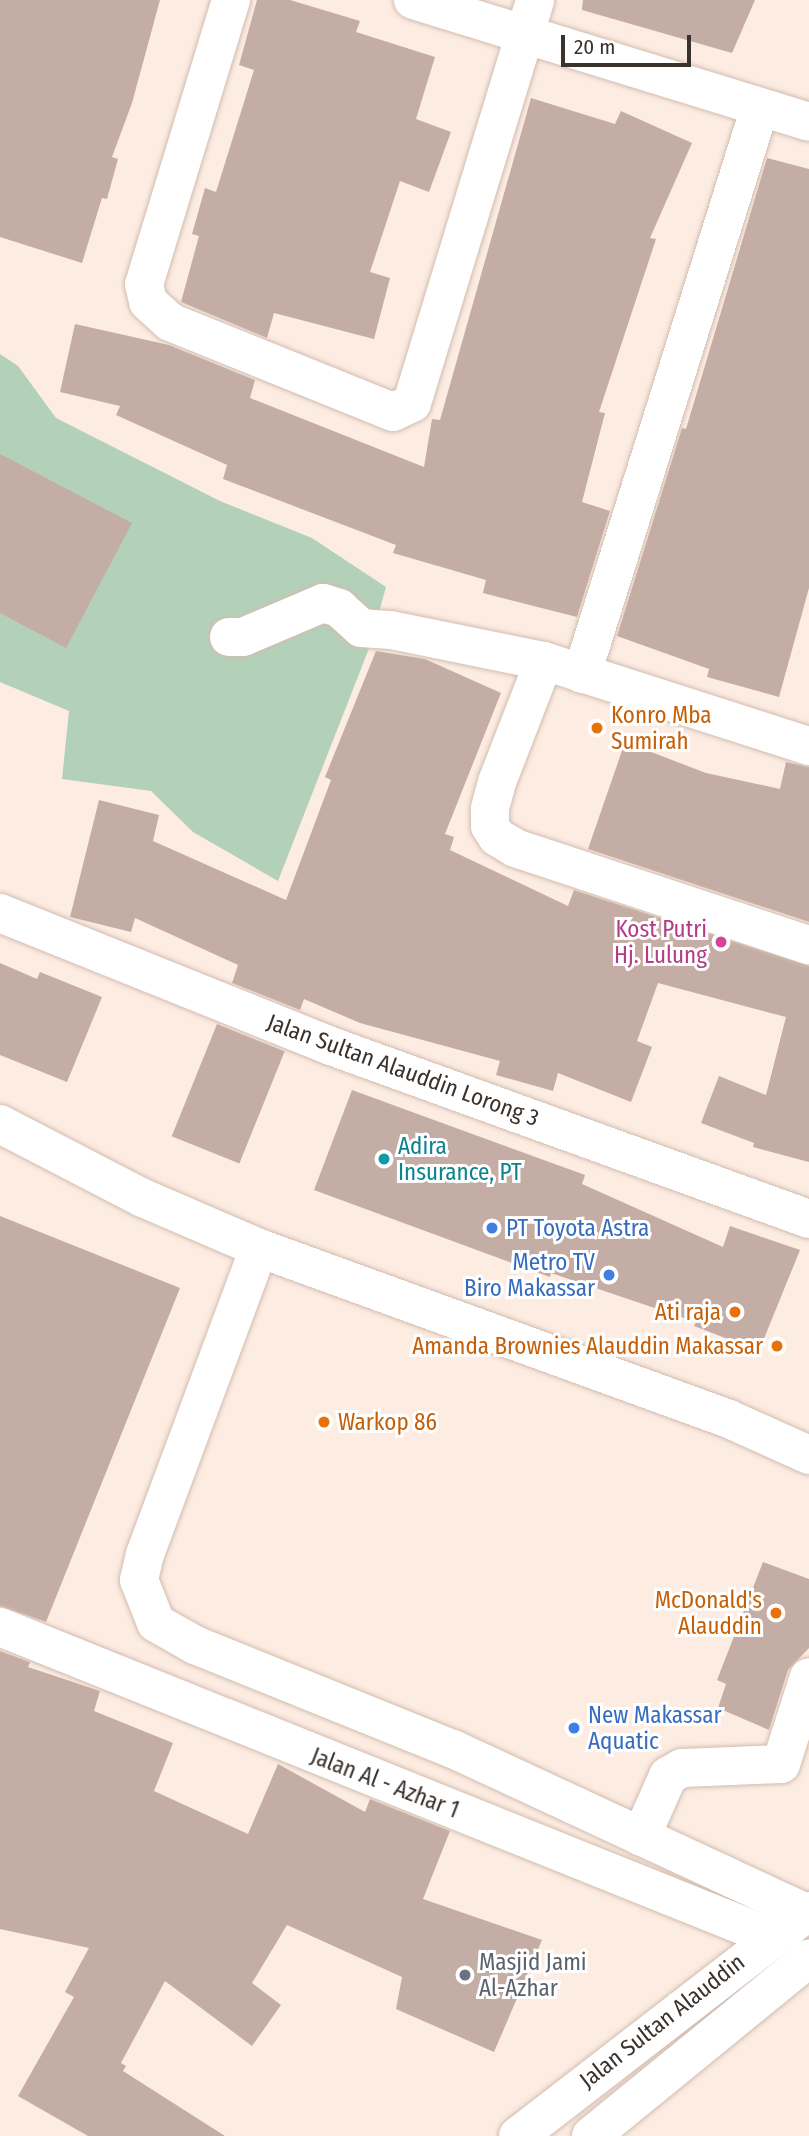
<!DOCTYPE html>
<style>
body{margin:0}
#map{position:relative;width:809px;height:2136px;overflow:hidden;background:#fdece2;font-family:"Fira Sans Condensed",sans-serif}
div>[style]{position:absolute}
.green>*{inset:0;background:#b3d1b9}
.building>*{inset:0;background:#c4ada4;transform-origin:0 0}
.roads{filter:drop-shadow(0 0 2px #d1bdb0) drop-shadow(0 0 2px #d1bdb0)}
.minor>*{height:38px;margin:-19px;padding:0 19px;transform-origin:19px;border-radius:19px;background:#fff}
.highway>*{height:38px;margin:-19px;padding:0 19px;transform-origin:19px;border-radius:19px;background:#fff}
.dots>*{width:19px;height:19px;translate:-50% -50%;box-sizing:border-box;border:4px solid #fff;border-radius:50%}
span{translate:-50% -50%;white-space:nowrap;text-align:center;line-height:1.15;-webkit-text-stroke:6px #fff;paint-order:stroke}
.food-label{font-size:23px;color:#c56008}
.left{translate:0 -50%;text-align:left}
.right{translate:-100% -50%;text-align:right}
.hotel-label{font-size:23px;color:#b23c85}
.street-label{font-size:23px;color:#3a322d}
.culture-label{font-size:23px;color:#0d838f}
.shop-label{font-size:23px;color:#366cbe}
.worship-label{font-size:23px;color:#5b616d}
.scale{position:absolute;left:561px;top:35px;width:130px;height:32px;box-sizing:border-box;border:4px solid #3a322d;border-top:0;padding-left:9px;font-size:21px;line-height:24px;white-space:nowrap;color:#3a322d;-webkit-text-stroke:5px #fff;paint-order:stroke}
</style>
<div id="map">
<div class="green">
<i style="clip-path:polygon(0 354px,18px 366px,56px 418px,220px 501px,312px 538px,386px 587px,368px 651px,278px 881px,193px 832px,151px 791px,62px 779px,69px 711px,0 682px)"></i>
</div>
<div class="building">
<i style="clip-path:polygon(0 0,160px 0,132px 103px,112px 157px,118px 159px,107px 199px,102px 198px,82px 263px,0 237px)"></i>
<i style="clip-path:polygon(257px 0,290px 0,360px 21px,356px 32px,435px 57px,416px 119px,451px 132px,429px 192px,400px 181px,370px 272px,390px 278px,374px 339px,274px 313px,267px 338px,181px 302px,199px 236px,192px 234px,205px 188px,216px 192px,254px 70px,239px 65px)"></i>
<i style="clip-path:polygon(583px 0,755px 0,732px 53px,582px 10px)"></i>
<i style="clip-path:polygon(531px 98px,615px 124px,621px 111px,692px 143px,650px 238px,656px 239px,599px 412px,605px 413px,582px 502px,610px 511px,577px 617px,483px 593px,486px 580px,393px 553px,396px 545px,223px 479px,227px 465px,116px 415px,120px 406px,60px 392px,75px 324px,169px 345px,255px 380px,250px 398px,424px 467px,432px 419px,440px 420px)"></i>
<i style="clip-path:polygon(767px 158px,809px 169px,809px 588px,779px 697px,707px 677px,709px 669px,617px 636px,682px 428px,686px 429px)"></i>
<i style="clip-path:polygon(0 454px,132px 523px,66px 648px,0 613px)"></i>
<i style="clip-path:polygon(376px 651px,425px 659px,501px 693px,445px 834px,454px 837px,450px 850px,568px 906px,574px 890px,809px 966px,809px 1162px,753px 1147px,754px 1143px,701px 1123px,719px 1076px,766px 1095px,786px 1017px,658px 983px,637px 1041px,652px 1047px,631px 1102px,558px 1073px,553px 1091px,496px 1075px,500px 1061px,360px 1023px,304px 999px,300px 1010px,232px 983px,238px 965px,135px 918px,131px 932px,70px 917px,99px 800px,159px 815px,153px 841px,286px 900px,331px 780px,325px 777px)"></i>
<i style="clip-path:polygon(625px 742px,706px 773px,780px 789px,786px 762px,809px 767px,809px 922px,588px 849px)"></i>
<i style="clip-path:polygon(0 963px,37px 979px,40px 972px,102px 997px,67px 1082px,0 1055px)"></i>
<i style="left:217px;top:1024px;width:73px;height:121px;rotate:22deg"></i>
<i style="clip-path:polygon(352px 1090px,585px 1175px,582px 1184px,723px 1247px,730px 1226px,800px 1250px,759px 1351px,694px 1326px,696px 1322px,551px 1273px,550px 1277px,314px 1190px)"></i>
<i style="clip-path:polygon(0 1216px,180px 1288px,46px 1622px,0 1606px)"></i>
<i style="clip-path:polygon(763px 1562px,809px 1579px,809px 1648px,788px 1670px,769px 1730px,718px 1708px,726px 1684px,717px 1680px)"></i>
<i style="clip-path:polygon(0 1651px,30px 1662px,28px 1667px,100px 1691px,94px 1711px,173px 1743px,154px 1791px,248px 1834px,278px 1764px,365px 1812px,370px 1799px,450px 1831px,423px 1899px,542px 1940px,494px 2052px,396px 2009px,402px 1977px,287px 1925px,252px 1983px,281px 2005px,252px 2046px,165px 1981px,121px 2063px,126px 2066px,123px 2071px,225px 2136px,88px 2136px,18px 2096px,74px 1997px,65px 1992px,89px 1948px,0 1929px)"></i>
</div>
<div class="roads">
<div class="minor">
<i style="left:231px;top:0;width:297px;rotate:107deg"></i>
<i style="left:144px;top:284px;width:18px;rotate:77deg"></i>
<i style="left:148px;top:302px;width:30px;rotate:42deg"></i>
<i style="left:170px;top:322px;width:240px;rotate:22deg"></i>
<i style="left:393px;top:412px;width:21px;rotate:-25deg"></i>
<i style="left:412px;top:403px;width:421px;rotate:-73deg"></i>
<i style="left:413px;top:0;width:414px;rotate:17.1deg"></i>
<i style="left:229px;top:637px;width:14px"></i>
<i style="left:243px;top:637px;width:87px;rotate:-23deg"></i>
<i style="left:323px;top:603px;width:17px;rotate:17deg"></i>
<i style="left:339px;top:608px;width:30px;rotate:42deg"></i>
<i style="left:361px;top:628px;width:30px;rotate:4deg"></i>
<i style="left:391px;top:630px;width:156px;rotate:11.5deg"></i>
<i style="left:544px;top:661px;width:278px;rotate:17.8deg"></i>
<i style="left:544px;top:661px;width:130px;rotate:111.2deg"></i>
<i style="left:497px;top:782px;width:28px;rotate:105deg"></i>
<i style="left:490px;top:809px;width:17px;rotate:90deg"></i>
<i style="left:490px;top:826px;width:13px;rotate:58deg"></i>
<i style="left:497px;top:837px;width:21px;rotate:31deg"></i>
<i style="left:515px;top:848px;width:310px;rotate:18.3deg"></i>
<i style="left:582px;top:674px;width:594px;rotate:-72.57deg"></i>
<i style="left:0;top:913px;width:354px;rotate:21.9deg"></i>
<i style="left:328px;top:1045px;width:512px;rotate:19.89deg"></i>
<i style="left:0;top:1124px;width:161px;rotate:27.4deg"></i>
<i style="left:143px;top:1198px;width:126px;rotate:23.3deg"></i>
<i style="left:259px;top:1248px;width:500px;rotate:19.99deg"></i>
<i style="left:729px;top:1419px;width:88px;rotate:24.2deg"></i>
<i style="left:259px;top:1248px;width:327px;rotate:110.4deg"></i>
<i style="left:145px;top:1554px;width:27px;rotate:103deg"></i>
<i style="left:139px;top:1580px;width:46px;rotate:68.4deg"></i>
<i style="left:156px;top:1623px;width:45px;rotate:29.4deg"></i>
<i style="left:195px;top:1645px;width:278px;rotate:22deg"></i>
<i style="left:453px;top:1749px;width:389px;rotate:24.9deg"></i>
<i style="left:0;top:1627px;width:831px;rotate:21.9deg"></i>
<i style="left:641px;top:1837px;width:67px;rotate:-66.1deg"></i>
<i style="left:668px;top:1776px;width:16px;rotate:-30deg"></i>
<i style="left:682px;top:1768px;width:99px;rotate:-2.3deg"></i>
<i style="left:781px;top:1764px;width:91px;rotate:-72.2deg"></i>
</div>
<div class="highway">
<i style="left:518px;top:2136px;width:368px;rotate:-37.7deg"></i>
<i style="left:591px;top:2136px;width:281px;rotate:-39.2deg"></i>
</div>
</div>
<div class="dots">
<i style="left:597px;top:728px;background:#e8710a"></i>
<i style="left:721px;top:942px;background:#d1479c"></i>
<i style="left:384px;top:1159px;background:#0f9aa8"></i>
<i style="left:492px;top:1228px;background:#3f7fe0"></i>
<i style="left:609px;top:1275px;background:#3f7fe0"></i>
<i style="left:735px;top:1312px;background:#e8710a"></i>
<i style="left:777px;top:1346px;background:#e8710a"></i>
<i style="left:324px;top:1422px;background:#e8710a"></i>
<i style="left:776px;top:1613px;background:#e8710a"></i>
<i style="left:574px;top:1728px;background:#3f7fe0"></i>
<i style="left:465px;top:1975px;background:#6b7280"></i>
</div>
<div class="food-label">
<span class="left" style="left:611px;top:728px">Konro Mba<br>Sumirah</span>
<span class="right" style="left:721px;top:1312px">Ati raja</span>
<span class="right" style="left:763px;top:1346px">Amanda Brownies Alauddin Makassar</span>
<span class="left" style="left:338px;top:1422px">Warkop 86</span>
<span class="right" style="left:762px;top:1613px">McDonald's<br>Alauddin</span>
</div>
<div class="hotel-label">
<span class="right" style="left:707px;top:942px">Kost Putri<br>Hj. Lulung</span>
</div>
<div class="street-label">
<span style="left:403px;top:1070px;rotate:20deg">Jalan Sultan Alauddin Lorong 3</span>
<span style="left:385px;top:1783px;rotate:21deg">Jalan Al - Azhar 1</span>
<span style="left:662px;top:2021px;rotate:-38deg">Jalan Sultan Alauddin</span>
</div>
<div class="culture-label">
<span class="left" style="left:398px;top:1159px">Adira<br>Insurance, PT</span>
</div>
<div class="shop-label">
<span class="left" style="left:506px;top:1228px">PT Toyota Astra</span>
<span class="right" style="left:595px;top:1275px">Metro TV<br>Biro Makassar</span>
<span class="left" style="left:588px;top:1728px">New Makassar<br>Aquatic</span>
</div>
<div class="worship-label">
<span class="left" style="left:479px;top:1975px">Masjid Jami<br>Al-Azhar</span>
</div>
<div class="scale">20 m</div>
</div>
